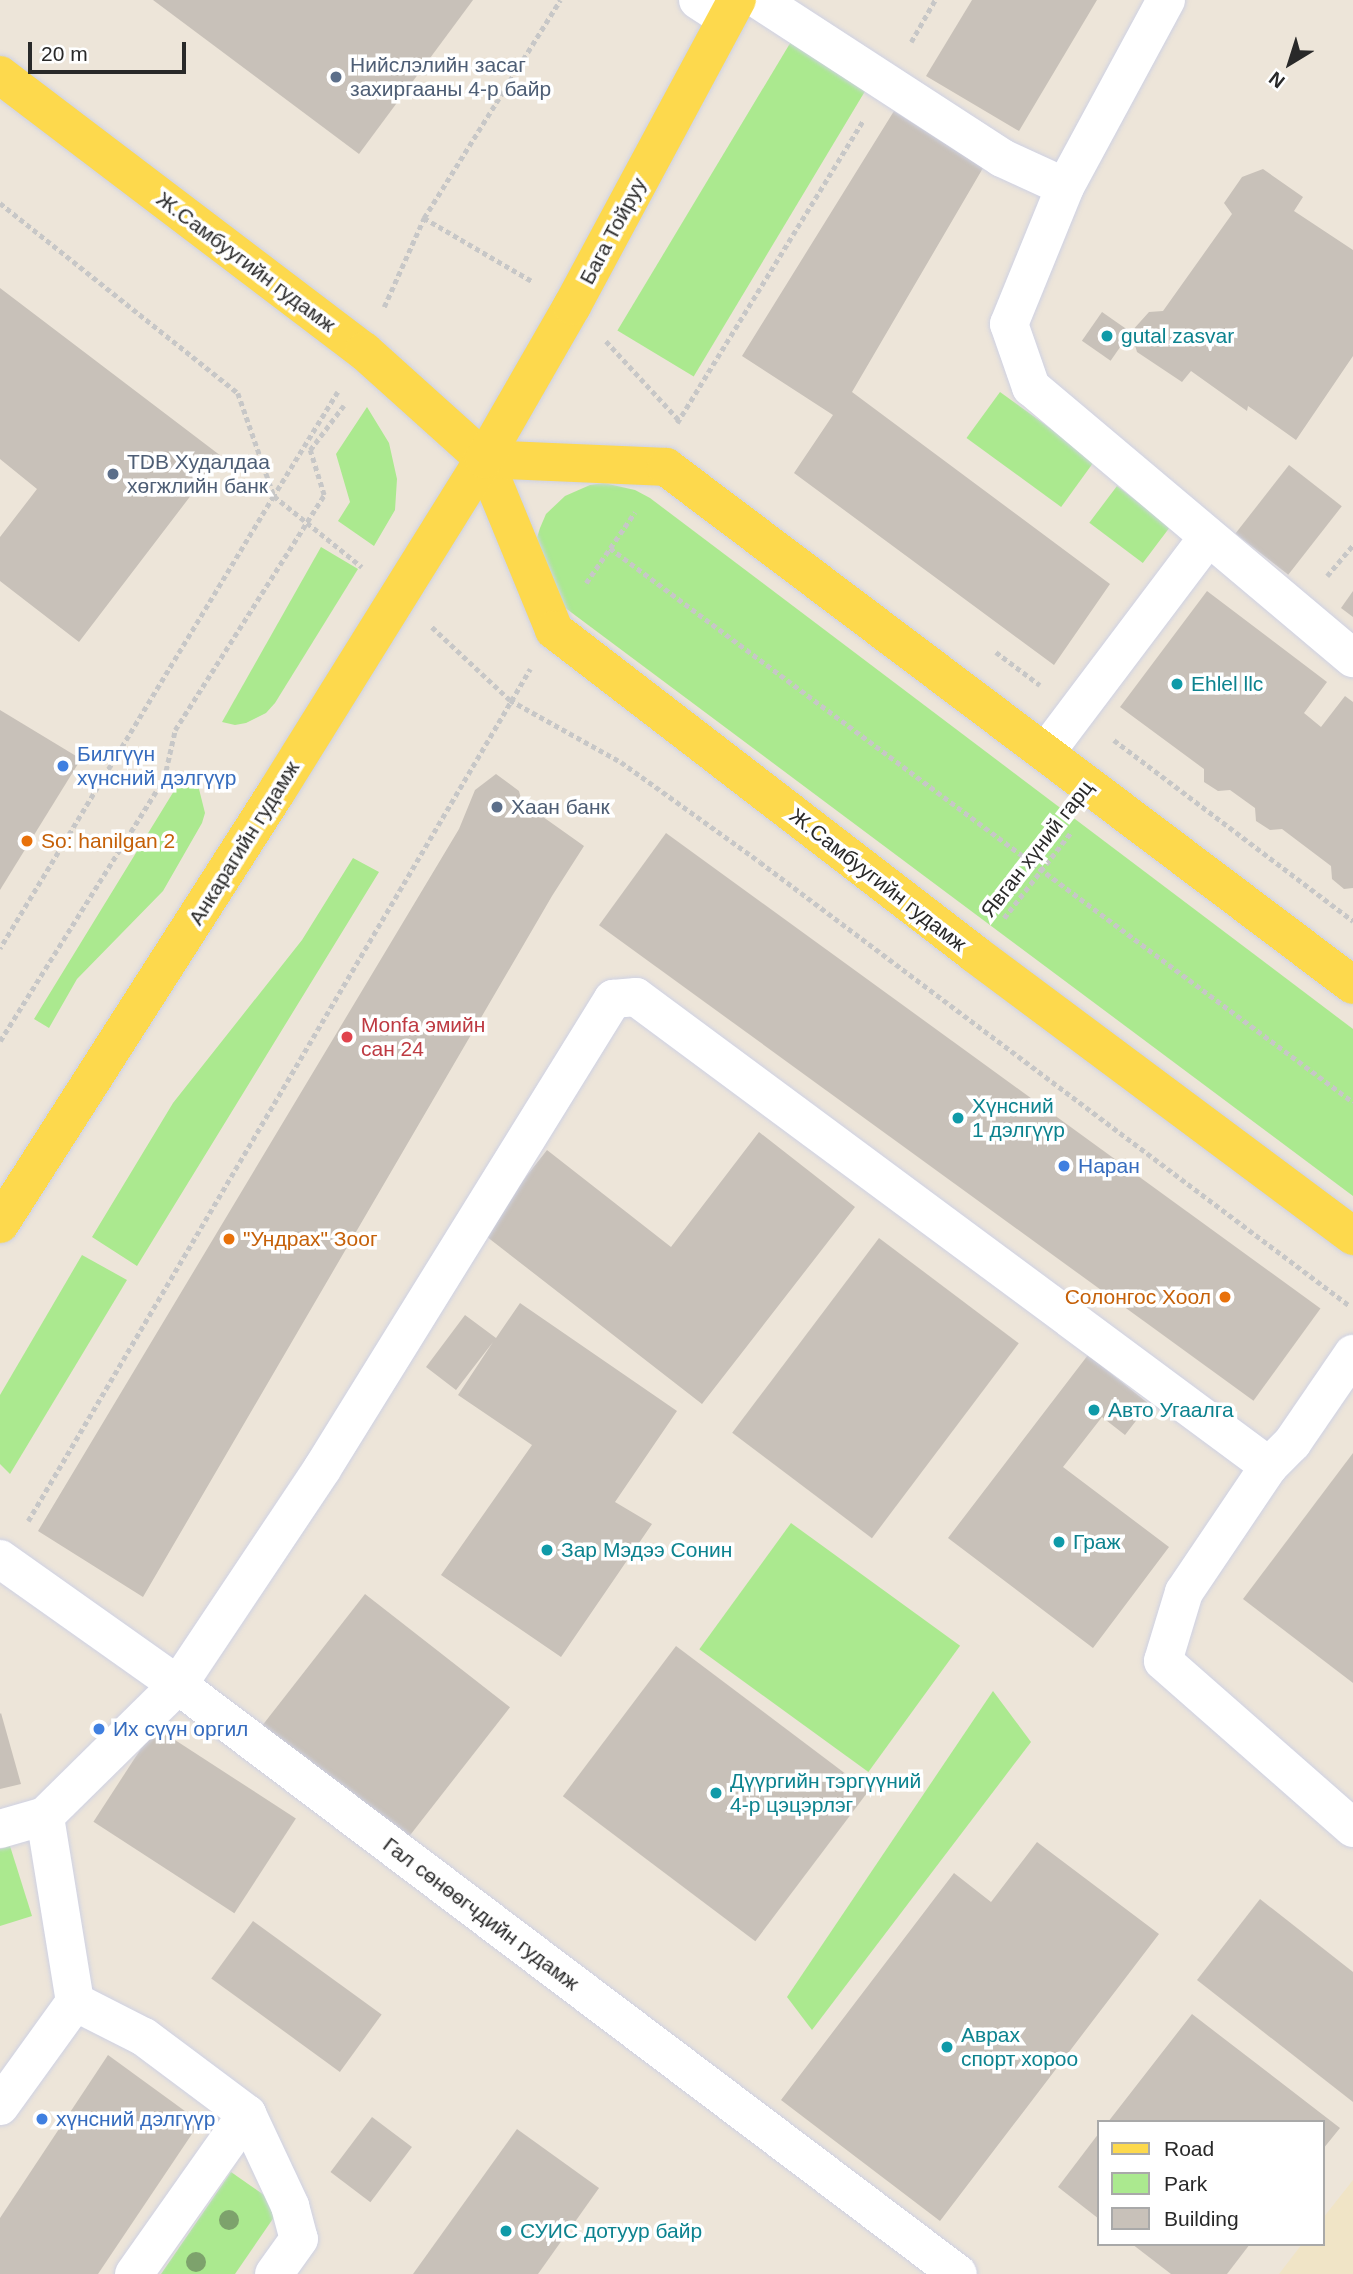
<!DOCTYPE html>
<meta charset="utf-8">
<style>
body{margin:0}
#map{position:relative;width:1353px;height:2274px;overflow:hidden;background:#ede5d9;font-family:Helvetica,sans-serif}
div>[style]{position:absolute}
.education>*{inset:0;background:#f0e4c6}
.green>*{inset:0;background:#abe98f;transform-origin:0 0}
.building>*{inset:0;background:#c8c1b9;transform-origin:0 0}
.path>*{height:4.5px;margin-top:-2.25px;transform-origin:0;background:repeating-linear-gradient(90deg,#c7c7c7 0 5px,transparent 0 8.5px)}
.roads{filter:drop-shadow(0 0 2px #ced1e3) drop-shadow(0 0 2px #ced1e3)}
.minor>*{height:38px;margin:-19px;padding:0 19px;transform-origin:19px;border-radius:19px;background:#fff}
.major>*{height:38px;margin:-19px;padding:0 19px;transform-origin:19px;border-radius:19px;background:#fdd94d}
.trees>*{width:20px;height:20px;margin:-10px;border-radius:50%;background:#7da26c}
.dots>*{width:19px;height:19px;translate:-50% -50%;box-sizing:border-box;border:4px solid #fff;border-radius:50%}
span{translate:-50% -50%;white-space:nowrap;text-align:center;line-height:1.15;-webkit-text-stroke:7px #fff;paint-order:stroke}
.service-label{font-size:21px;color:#4e5e75}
.left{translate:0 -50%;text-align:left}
.street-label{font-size:21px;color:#292929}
.culture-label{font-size:21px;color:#0d838f}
.shop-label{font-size:21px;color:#366cbe}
.food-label{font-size:21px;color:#c56008}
.right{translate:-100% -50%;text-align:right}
.health-label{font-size:21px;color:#be3a42}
.legend{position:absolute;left:1097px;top:2120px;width:228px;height:126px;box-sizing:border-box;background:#fff;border:2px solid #a9a9a9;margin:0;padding:9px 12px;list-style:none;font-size:21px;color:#292929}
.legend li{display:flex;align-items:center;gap:14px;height:35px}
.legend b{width:35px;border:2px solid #a9a9a9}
.north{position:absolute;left:1255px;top:28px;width:70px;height:70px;-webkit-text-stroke:5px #fff;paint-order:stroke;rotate:218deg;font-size:19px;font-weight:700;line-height:28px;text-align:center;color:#292929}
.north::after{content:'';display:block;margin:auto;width:24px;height:32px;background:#292929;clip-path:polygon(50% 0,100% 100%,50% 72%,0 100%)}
.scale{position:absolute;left:28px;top:42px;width:158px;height:32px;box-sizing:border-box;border:4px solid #292929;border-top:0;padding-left:9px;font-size:21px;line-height:24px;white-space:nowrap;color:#292929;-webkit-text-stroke:5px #fff;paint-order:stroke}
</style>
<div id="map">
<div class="education">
<i style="clip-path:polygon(1353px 2180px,1353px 2274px,1279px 2274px,1302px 2244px,1323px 2244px,1323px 2218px)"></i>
</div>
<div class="green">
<i style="left:792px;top:40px;width:89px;height:339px;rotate:31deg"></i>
<i style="left:1000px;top:392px;width:117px;height:57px;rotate:36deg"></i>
<i style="clip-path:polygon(367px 407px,389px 443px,397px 479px,395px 510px,374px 546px,338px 521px,350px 502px,336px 454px)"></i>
<i style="clip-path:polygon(604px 483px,635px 490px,650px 498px,1353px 1029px,1353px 1196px,560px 604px,536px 541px,540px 528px,546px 514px,565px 496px,590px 485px)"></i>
<i style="left:1117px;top:486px;width:67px;height:46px;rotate:37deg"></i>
<i style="clip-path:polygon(321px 547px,358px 569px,275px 703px,266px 713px,246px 723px,235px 725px,222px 722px)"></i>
<i style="clip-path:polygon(185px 773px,199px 789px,205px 813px,202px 823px,163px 891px,77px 979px,49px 1028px,34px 1019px)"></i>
<i style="clip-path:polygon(353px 858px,379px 872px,137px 1266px,92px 1237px,173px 1103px,302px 940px)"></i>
<i style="clip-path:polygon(82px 1255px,127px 1280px,10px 1474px,0 1464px,0 1395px)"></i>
<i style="left:791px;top:1523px;width:209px;height:156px;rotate:36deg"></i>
<i style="clip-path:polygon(993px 1691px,1031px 1742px,812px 2030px,787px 1997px)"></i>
<i style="clip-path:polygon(10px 1846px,32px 1916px,0 1926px,0 1849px)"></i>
<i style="clip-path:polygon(231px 2172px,281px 2207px,235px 2274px,161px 2274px)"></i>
</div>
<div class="building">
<i style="clip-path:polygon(153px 0,473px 0,359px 154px)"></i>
<i style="clip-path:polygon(972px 0,1097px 0,1019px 131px,926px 76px)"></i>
<i style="clip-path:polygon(894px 111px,983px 168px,852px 392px,1110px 584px,1054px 665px,794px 473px,833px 415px,742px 356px)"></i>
<i style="clip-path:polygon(1263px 169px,1303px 197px,1294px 211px,1353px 250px,1353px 356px,1296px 440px,1248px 406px,1247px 411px,1191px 371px,1182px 382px,1137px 352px,1131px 332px,1149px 312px,1163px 311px,1232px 214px,1224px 203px,1242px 177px)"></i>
<i style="clip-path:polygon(0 288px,221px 456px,79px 642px,0 581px,0 537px,37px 489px,0 459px)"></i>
<i style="left:1102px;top:312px;width:35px;height:35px;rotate:35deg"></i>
<i style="left:1289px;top:465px;width:67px;height:87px;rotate:38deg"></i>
<i style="clip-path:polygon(1207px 591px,1327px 682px,1304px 713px,1321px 727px,1345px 696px,1353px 702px,1353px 888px,1344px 889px,1332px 879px,1331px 866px,1282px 829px,1270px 830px,1256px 821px,1255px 808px,1230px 790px,1218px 791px,1204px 782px,1204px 769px,1120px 707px)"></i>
<i style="clip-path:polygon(1353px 591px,1353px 617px,1341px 608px)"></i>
<i style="clip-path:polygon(0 710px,81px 759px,0 890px)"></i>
<i style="clip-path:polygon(496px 774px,519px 791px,522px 802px,584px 846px,552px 896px,143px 1597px,38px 1531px,459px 829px,475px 790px)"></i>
<i style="left:666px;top:833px;width:809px;height:114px;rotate:36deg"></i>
<i style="clip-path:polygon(759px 1132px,855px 1207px,702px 1404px,482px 1233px,547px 1150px,671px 1247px)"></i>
<i style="left:879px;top:1238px;width:175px;height:244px;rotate:37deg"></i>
<i style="clip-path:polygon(520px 1303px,677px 1411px,615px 1502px,652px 1524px,561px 1657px,441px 1575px,532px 1445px,458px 1395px,493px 1342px,456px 1390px,426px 1367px,465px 1315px,496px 1338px)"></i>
<i style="clip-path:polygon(1088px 1355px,1149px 1404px,1125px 1435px,1102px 1417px,1063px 1467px,1169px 1547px,1093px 1648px,948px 1538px)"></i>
<i style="clip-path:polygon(1353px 1453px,1353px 1683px,1243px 1599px)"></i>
<i style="left:365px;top:1594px;width:184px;height:170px;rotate:38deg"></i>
<i style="left:676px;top:1646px;width:241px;height:188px;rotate:37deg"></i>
<i style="clip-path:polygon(1px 1713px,21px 1784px,0 1789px,0 1714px)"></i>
<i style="left:155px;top:1727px;width:168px;height:113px;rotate:33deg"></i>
<i style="clip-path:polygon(1037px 1842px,1159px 1934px,940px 2221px,781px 2100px,954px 1873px,991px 1902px)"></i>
<i style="clip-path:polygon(1260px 1899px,1353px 1972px,1353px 2102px,1197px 1980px)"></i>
<i style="left:253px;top:1921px;width:159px;height:71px;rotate:36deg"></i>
<i style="clip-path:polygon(1192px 2014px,1340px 2128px,1323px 2149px,1323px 2122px,1108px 2122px)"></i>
<i style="clip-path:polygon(108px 2055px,200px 2122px,98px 2274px,0 2274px,0 2218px)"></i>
<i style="left:372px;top:2117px;width:50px;height:69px;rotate:37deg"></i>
<i style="clip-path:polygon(517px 2129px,599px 2188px,538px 2274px,413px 2274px)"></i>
<i style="clip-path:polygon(1099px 2133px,1099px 2219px,1058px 2187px)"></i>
<i style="clip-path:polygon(1132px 2244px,1250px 2244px,1227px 2274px,1171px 2274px)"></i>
</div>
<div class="path">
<i style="left:911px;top:42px;width:48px;rotate:-60.3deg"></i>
<i style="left:0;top:203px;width:305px;rotate:38.6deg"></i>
<i style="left:238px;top:393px;width:109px;rotate:70.7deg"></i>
<i style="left:274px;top:496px;width:529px;rotate:121.17deg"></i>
<i style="left:424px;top:218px;width:125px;rotate:30.3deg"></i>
<i style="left:384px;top:307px;width:98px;rotate:-65.8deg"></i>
<i style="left:424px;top:218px;width:257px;rotate:-58deg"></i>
<i style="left:606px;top:341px;width:108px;rotate:47.3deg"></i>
<i style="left:338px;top:392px;width:122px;rotate:121.6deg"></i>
<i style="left:274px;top:496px;width:113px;rotate:38.9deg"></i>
<i style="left:677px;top:423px;width:355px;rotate:-58.4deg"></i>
<i style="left:610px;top:548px;width:927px;rotate:36.71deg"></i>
<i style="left:1327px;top:576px;width:40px;rotate:-50deg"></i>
<i style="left:586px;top:583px;width:86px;rotate:-55.4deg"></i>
<i style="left:432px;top:627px;width:107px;rotate:43.1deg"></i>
<i style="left:510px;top:700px;width:127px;rotate:29.2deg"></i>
<i style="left:621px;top:762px;width:171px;rotate:35.7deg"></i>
<i style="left:760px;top:862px;width:738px;rotate:36.96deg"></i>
<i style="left:996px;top:652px;width:55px;rotate:36.9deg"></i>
<i style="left:1114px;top:740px;width:300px;rotate:37.1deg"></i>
<i style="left:1004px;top:918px;width:110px;rotate:-52deg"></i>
<i style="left:0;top:1041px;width:309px;rotate:-58deg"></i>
<i style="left:164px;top:779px;width:50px;rotate:-77.3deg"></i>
<i style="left:175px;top:730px;width:278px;rotate:-57.6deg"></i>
<i style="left:324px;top:495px;width:47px;rotate:-107.3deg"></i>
<i style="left:310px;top:450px;width:56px;rotate:-52.9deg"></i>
<i style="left:28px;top:1521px;width:989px;rotate:-59.49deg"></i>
</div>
<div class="roads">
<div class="minor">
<i style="left:698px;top:0;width:33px;rotate:33deg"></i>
<i style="left:759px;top:0;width:290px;rotate:33deg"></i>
<i style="left:1002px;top:158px;width:69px;rotate:24.7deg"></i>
<i style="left:1166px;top:0;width:213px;rotate:118.4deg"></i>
<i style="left:1065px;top:187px;width:148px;rotate:112.2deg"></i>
<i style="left:1009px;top:324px;width:67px;rotate:70.8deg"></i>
<i style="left:1031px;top:387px;width:421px;rotate:40.1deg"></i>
<i style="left:1046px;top:752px;width:268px;rotate:-53deg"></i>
<i style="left:1269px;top:1466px;width:152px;rotate:124deg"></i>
<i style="left:1184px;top:1592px;width:72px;rotate:106.9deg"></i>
<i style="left:1163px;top:1661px;width:253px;rotate:41.3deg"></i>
<i style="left:0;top:1559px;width:218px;rotate:35.3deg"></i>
<i style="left:178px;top:1685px;width:977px;rotate:37.06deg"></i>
<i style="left:0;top:1829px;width:47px;rotate:-16.1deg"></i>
<i style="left:75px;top:2002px;width:188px;rotate:-99.2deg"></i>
<i style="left:45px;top:1816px;width:187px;rotate:-44.6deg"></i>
<i style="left:178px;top:1685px;width:260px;rotate:-56.3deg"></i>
<i style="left:322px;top:1469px;width:553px;rotate:-58.24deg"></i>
<i style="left:613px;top:999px;width:23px;rotate:-5deg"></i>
<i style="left:636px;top:997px;width:788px;rotate:36.54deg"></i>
<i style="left:1269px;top:1466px;width:33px;rotate:-45deg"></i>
<i style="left:1292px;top:1443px;width:108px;rotate:-55.6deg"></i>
<i style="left:0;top:2106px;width:128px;rotate:-54.2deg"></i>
<i style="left:75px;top:2002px;width:77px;rotate:26.9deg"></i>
<i style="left:144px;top:2037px;width:129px;rotate:36.8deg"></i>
<i style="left:247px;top:2114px;width:196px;rotate:125.2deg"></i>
<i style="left:247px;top:2114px;width:102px;rotate:64.9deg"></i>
<i style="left:290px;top:2206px;width:34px;rotate:75deg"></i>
<i style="left:299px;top:2239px;width:43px;rotate:125.5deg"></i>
</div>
<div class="major">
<i style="left:0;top:75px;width:457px;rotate:37.2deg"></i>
<i style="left:364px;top:351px;width:161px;rotate:42deg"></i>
<i style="left:484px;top:459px;width:185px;rotate:67.7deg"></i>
<i style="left:554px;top:630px;width:531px;rotate:37.58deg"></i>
<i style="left:975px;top:954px;width:472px;rotate:36.7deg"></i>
<i style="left:484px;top:459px;width:182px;rotate:2.5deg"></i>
<i style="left:666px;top:467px;width:860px;rotate:37.02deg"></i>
<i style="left:0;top:1224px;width:514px;rotate:-57.39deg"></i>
<i style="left:277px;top:791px;width:391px;rotate:-58.1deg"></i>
<i style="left:484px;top:459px;width:177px;rotate:-60.1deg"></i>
<i style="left:572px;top:306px;width:348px;rotate:-61.7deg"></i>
</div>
</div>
<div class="trees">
<i style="left:229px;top:2220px"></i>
<i style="left:196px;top:2262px"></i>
</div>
<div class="dots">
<i style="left:336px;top:77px;background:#5c6f8a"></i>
<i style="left:1107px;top:336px;background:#0f9aa8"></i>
<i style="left:113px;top:474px;background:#5c6f8a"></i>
<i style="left:1177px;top:684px;background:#0f9aa8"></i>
<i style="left:63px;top:766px;background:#3f7fe0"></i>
<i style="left:497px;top:807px;background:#5c6f8a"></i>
<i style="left:27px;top:841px;background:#e8710a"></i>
<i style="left:347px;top:1037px;background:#e0444e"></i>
<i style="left:958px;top:1118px;background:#0f9aa8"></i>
<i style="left:1064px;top:1166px;background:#3f7fe0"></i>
<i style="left:229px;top:1239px;background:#e8710a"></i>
<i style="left:1225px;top:1297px;background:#e8710a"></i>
<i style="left:1094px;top:1410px;background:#0f9aa8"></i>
<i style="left:1059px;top:1542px;background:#0f9aa8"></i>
<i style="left:547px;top:1550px;background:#0f9aa8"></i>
<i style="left:99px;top:1729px;background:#3f7fe0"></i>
<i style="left:716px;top:1793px;background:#0f9aa8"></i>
<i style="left:947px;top:2047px;background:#0f9aa8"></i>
<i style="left:42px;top:2119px;background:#3f7fe0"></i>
<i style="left:506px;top:2231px;background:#0f9aa8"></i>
</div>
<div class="service-label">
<span class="left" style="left:350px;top:77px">Нийслэлийн засаг<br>захиргааны 4-р байр</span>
<span class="left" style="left:127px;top:474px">TDB Худалдаа<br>хөгжлийн банк</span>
<span class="left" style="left:511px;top:807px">Хаан банк</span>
</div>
<div class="street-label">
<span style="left:613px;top:231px;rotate:-62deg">Бага Тойруу</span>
<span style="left:246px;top:262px;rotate:37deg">Ж.Самбуугийн гудамж</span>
<span style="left:244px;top:843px;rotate:-58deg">Анкарагийн гудамж</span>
<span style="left:1037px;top:849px;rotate:-52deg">Явган хүний гарц</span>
<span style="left:878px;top:880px;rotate:38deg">Ж.Самбуугийн гудамж</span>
<span style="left:481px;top:1914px;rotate:37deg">Гал сөнөөгчдийн гудамж</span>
</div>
<div class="culture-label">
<span class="left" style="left:1121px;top:336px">gutal zasvar</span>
<span class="left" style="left:1191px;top:684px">Ehlel llc</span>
<span class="left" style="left:972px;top:1118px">Хүнсний<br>1 дэлгүүр</span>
<span class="left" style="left:1108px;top:1410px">Авто Угаалга</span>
<span class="left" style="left:1073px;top:1542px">Граж</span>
<span class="left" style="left:561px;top:1550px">Зар Мэдээ Сонин</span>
<span class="left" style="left:730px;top:1793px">Дүүргийн тэргүүний<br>4-р цэцэрлэг</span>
<span class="left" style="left:961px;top:2047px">Аврах<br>спорт хороо</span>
<span class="left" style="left:520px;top:2231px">СУИС дотуур байр</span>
</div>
<div class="shop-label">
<span class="left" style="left:77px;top:766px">Билгүүн<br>хүнсний дэлгүүр</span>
<span class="left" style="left:1078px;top:1166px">Наран</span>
<span class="left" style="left:113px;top:1729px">Их сүүн оргил</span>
<span class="left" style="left:56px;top:2119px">хүнсний дэлгүүр</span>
</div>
<div class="food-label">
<span class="left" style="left:41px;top:841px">So: hanilgan 2</span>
<span class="left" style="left:243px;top:1239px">"Ундрах" Зоог</span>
<span class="right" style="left:1211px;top:1297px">Солонгос Хоол</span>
</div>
<div class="health-label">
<span class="left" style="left:361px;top:1037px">Monfa эмийн<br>сан 24</span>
</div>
<ul class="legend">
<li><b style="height:9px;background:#fdd94d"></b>Road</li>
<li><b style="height:19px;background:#abe98f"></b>Park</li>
<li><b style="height:19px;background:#c8c1b9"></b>Building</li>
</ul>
<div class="north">N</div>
<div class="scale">20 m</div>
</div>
